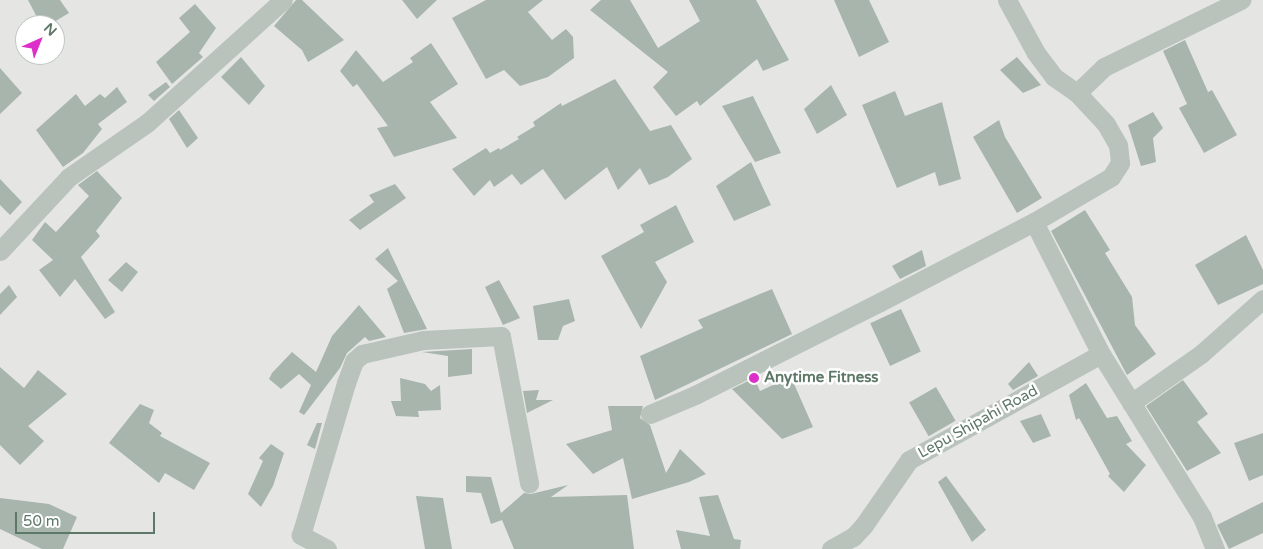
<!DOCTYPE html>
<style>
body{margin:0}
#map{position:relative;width:1263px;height:549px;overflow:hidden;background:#f7f5f5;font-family:"Varela Round",sans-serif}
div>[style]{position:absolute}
.built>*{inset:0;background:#e5e6e4}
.building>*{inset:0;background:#a7b5ac;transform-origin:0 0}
.street>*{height:19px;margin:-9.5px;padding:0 9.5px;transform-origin:9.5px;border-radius:9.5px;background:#b9c3bc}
.dots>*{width:14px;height:14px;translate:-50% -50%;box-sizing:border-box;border:2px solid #fff;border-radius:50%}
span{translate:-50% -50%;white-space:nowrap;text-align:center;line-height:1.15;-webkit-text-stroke:5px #fff;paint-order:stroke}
.poi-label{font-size:15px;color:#5e7867;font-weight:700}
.left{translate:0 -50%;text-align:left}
.street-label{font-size:15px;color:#5e7867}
.north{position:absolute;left:15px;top:15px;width:50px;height:50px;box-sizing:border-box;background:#fff;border:1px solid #bfc9c2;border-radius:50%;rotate:44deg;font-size:14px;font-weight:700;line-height:20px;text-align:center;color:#5e7867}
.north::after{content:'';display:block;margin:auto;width:18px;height:22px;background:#dd2fc9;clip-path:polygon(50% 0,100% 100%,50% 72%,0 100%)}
.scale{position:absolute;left:15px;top:512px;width:140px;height:22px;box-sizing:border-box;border:2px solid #5e7867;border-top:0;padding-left:6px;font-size:15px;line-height:18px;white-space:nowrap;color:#5e7867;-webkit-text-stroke:4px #fff;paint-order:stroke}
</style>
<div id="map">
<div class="built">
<i style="clip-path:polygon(evenodd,0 0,1263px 0,1263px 549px,0 549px,0 0,25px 25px,55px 25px,55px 55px,25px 55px,25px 25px)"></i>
</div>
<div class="building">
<i style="clip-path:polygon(28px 0,60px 0,69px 13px,49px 25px,41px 25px)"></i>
<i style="clip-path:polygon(296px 0,302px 0,344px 40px,308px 62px,302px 50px,274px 26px)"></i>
<i style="clip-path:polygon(402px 0,437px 0,417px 19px)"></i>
<i style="clip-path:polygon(486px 0,543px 0,528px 12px,552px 40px,566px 29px,573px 37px,574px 58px,548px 77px,520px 86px,504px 70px,486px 79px,452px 18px)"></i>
<i style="clip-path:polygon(601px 0,630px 0,658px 48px,700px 21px,689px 0,756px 0,789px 60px,763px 71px,757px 59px,700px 106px,697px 101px,676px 116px,653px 87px,668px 72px,590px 10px)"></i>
<i style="clip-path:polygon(834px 0,869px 0,889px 42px,859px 57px)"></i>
<i style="clip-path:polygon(195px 4px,216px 28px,199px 53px,203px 57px,172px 84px,156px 62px,190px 32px,179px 18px)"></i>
<i style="clip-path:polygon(1185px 40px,1208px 92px,1212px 90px,1237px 135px,1204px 153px,1179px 108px,1187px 104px,1163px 51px)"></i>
<i style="clip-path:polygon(431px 43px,458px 84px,430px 102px,457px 138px,394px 157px,377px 128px,388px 126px,357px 84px,353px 87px,340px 71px,356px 50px,383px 82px,413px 62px,410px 58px)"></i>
<i style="clip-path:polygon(241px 57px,265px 86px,249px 105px,221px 77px)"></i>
<i style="clip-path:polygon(1017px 57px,1041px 85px,1023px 93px,1000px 70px)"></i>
<i style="clip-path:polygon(0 68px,22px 93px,0 114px)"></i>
<i style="clip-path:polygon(615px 79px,650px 131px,671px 125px,692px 159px,668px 177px,649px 185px,640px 168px,618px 190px,607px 167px,565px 200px,543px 169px,521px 185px,512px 174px,494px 187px,490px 180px,474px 196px,452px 169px,486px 148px,490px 153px,499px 148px,500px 150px,519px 139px,517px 137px,535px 126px,533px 122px,561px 103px,562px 106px)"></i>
<i style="clip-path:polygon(166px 82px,170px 87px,154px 101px,148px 95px)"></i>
<i style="clip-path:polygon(831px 85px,847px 115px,817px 134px,804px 109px)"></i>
<i style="clip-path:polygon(117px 87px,127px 102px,98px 124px,102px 129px,83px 153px,63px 167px,36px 130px,76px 94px,85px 106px,100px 94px,105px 98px)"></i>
<i style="clip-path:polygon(895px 91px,905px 116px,942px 102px,961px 179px,939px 186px,935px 172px,897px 188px,862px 105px)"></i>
<i style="clip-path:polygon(753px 96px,781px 153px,755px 162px,722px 106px)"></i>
<i style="clip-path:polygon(179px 110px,198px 138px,187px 148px,169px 119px)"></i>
<i style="clip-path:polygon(1153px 112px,1163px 128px,1153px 138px,1156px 162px,1141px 166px,1128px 125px)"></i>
<i style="clip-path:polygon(999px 120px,1005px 137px,1042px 198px,1017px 213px,973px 137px)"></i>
<i style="clip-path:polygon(751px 162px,771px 205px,734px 221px,716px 186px)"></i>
<i style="clip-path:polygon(97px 171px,122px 198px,96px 231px,100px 236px,81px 257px,115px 312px,105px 319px,75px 279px,60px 297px,39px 270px,53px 260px,32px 240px,45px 222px,56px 232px,89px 196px,78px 185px)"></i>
<i style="clip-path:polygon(0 179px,22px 202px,10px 215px,0 205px)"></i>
<i style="clip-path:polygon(395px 184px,406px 198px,360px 230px,349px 220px,374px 202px,369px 195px)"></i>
<i style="clip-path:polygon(676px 205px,694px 242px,655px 262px,667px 282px,641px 329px,601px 256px,644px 232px,640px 225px)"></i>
<i style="clip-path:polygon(1085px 210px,1110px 250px,1105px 253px,1132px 297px,1135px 325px,1156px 354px,1127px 375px,1051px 231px)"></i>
<i style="clip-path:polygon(1246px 235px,1263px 270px,1263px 284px,1218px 305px,1195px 265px)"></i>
<i style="clip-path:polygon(388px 248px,407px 288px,427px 329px,404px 333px,387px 289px,398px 281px,375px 259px)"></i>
<i style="clip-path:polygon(922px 250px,926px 266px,900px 279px,892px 266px)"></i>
<i style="clip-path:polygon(126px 262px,138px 272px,122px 292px,108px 280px)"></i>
<i style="clip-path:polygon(499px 280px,520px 318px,503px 325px,485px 287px)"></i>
<i style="clip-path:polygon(9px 285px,17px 297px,0 315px,0 294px)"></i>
<i style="clip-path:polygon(772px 289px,792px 334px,655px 400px,640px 356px,703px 328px,698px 320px)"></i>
<i style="clip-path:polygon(569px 299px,575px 321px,563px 326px,558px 340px,538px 340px,533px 306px)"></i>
<i style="clip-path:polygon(359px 305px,386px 337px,369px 341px,365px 337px,347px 353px,340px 368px,304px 415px,299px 412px,311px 385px,299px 374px,281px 389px,269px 379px,272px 373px,292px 352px,316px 372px,332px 336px)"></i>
<i style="left:901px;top:309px;width:47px;height:34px;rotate:65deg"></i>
<i style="clip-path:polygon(472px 349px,472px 374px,448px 377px,448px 356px,422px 352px)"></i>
<i style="clip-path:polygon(1029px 362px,1038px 376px,1013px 390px,1008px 384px)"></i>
<i style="clip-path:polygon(0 367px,24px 388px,38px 370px,67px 394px,28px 426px,44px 441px,20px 465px,0 445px)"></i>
<i style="clip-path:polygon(791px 377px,813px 427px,782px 439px,732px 389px,754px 378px,760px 391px)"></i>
<i style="clip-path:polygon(400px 378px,425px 384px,431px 391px,440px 385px,441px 410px,418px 411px,419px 417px,396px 416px,391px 401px,401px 401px)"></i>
<i style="clip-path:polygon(1183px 380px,1208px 414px,1197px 422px,1221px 453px,1187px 471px,1146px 406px)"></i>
<i style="clip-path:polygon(1086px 383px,1107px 418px,1117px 416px,1132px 441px,1126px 444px,1146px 465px,1124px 492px,1108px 476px,1110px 474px,1079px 418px,1076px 420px,1069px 395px)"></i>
<i style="left:936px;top:387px;width:39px;height:31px;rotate:60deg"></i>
<i style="clip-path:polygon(539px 390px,536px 400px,553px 400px,527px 413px,523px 391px)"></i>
<i style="clip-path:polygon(140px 404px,154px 410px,149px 423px,162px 433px,160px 436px,210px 463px,194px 490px,165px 473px,159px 483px,109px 443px)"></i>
<i style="clip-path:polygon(608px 406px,643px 406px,640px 418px,650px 425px,666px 473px,680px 449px,706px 474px,689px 482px,632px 499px,623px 458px,593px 474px,566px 444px,612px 430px)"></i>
<i style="clip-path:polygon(1041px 414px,1051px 436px,1033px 443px,1020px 421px)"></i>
<i style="clip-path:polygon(317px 423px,322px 423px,315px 449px,307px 445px)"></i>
<i style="clip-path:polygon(1263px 433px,1263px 475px,1249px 481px,1234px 443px)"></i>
<i style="clip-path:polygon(271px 444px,284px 453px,273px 486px,261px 507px,248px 494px,263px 461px,259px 458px)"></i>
<i style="clip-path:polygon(466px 476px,491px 477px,501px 513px,524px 493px,531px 494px,568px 485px,551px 497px,627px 495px,634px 549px,514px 549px,502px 520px,491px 524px,481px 493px,466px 492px)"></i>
<i style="clip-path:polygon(946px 476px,986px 530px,972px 542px,938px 482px)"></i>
<i style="clip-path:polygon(718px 495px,734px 539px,741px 540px,740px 549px,681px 549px,676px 530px,710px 536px,699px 497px)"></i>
<i style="clip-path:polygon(416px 496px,443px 498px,452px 549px,425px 549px)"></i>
<i style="clip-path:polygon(0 498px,49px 504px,77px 517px,63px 549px,42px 549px,0 529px)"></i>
<i style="clip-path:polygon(1263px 502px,1263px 533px,1229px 549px,1217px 525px)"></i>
</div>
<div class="street">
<i style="left:1007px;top:0;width:60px;rotate:61.3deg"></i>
<i style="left:1036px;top:53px;width:30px;rotate:53deg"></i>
<i style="left:1054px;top:77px;width:28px;rotate:35deg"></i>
<i style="left:1034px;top:222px;width:148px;rotate:63.1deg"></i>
<i style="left:1101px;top:354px;width:192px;rotate:58.2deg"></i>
<i style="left:1202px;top:517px;width:35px;rotate:68deg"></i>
<i style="left:0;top:251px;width:101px;rotate:-47deg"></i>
<i style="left:69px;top:177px;width:95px;rotate:-34.7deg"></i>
<i style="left:147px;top:123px;width:183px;rotate:-42.1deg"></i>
<i style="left:1131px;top:403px;width:85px;rotate:-35deg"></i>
<i style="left:1201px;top:354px;width:83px;rotate:-41.6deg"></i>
<i style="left:650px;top:414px;width:49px;rotate:-22.9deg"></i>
<i style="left:695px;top:395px;width:207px;rotate:-26.7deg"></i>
<i style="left:880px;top:302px;width:174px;rotate:-27.5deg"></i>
<i style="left:1034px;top:222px;width:89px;rotate:-30.3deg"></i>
<i style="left:1111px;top:177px;width:17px;rotate:-57deg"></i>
<i style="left:1120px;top:163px;width:18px;rotate:-96deg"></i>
<i style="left:1118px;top:145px;width:24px;rotate:-120deg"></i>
<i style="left:1106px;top:124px;width:42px;rotate:-133.1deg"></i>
<i style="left:1077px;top:93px;width:37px;rotate:-44deg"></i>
<i style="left:1104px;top:67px;width:153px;rotate:-26.1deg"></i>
<i style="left:327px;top:549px;width:30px;rotate:-152deg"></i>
<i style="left:301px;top:535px;width:159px;rotate:-73.5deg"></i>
<i style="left:346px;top:383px;width:23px;rotate:-70deg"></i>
<i style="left:354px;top:361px;width:11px;rotate:-41deg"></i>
<i style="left:362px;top:354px;width:63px;rotate:-12.9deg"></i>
<i style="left:423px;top:340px;width:78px;rotate:-2.9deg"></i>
<i style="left:501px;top:336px;width:150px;rotate:79.2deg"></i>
<i style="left:831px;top:549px;width:25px;rotate:-29deg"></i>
<i style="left:853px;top:537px;width:16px;rotate:-47deg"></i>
<i style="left:864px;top:525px;width:79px;rotate:-55.3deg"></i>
<i style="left:909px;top:460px;width:219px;rotate:-28.9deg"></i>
</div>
<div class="dots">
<i style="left:754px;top:378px;background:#dd2fc9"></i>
</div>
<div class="poi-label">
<span class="left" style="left:764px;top:378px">Anytime Fitness</span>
</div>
<div class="street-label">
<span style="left:978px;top:422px;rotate:-29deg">Lepu Shipahi Road</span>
</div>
<div class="north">N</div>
<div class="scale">50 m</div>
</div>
